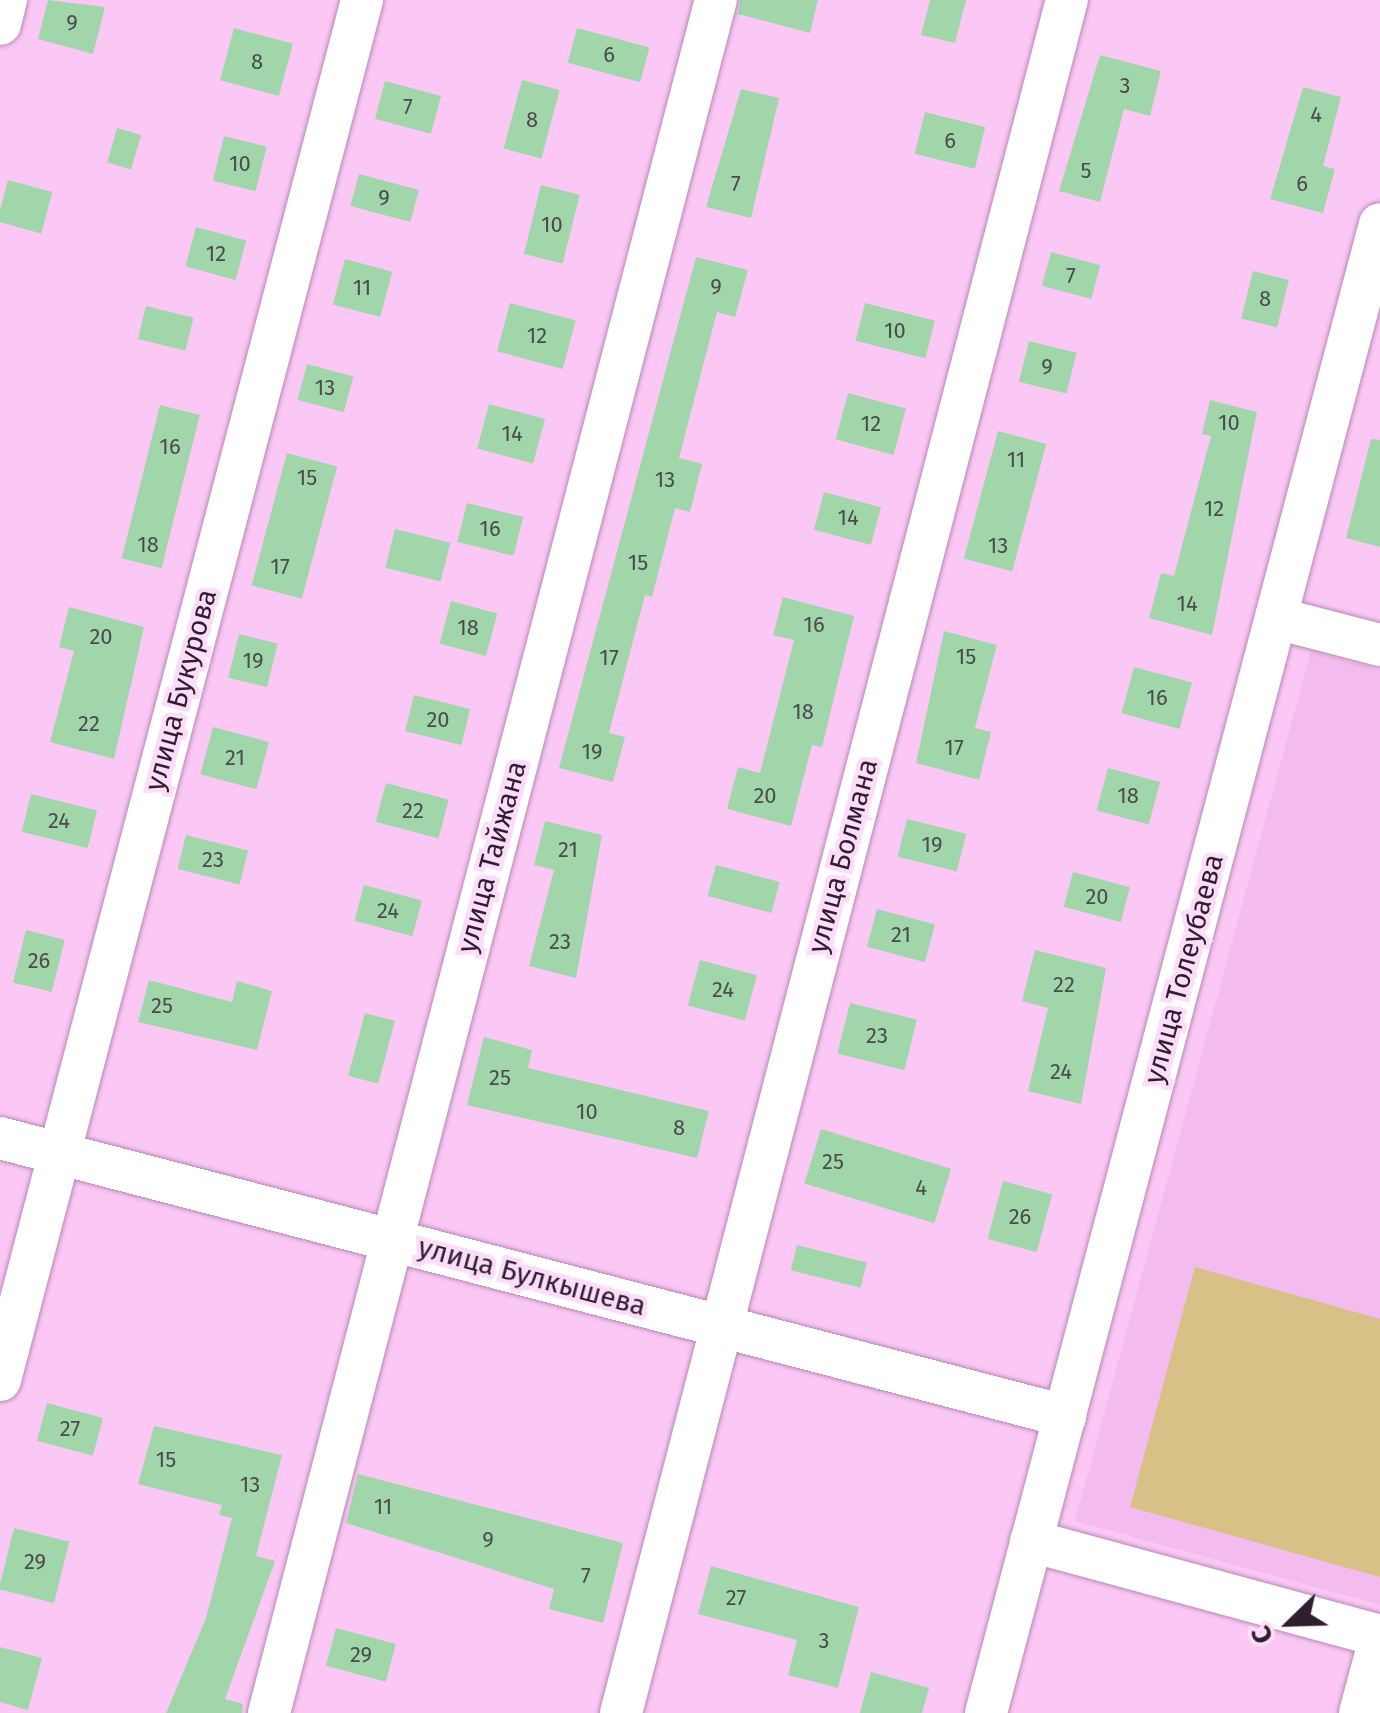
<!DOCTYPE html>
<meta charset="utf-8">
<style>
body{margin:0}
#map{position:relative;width:1380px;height:1713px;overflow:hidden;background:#fbc8f6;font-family:"Fira Sans",sans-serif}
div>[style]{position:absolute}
.built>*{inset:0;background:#f3bbee}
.green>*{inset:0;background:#d8c186}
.building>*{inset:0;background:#a1d6aa;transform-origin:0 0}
.roads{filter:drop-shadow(0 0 2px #b889b4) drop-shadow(0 0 2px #b889b4)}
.minor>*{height:42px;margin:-21px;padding:0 21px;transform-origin:21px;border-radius:21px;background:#fff}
span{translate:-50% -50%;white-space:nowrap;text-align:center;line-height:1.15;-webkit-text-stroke:9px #fcddf9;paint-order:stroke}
.number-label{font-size:22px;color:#4c4b4d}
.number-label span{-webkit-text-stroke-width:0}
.street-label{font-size:28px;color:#301d2e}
.north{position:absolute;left:1240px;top:1573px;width:100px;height:100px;-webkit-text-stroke:8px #fcddf9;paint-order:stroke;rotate:247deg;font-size:28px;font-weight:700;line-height:40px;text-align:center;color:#301d2e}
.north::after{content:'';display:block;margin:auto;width:35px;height:45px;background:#301d2e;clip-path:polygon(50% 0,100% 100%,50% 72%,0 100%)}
</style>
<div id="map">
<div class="built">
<i style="clip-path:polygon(1311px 651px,1380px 670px,1380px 1605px,1075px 1521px)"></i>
</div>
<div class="green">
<i style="clip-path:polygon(1195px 1267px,1380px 1319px,1380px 1577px,1130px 1507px)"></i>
</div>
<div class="building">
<i style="clip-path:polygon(48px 0,105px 7px,93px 54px,38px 39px)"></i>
<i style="clip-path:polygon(740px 0,818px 0,810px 33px,738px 14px)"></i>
<i style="clip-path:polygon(930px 0,966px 0,955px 43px,921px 35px)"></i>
<i style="left:234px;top:28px;width:61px;height:54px;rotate:15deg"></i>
<i style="left:577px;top:28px;width:75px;height:36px;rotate:15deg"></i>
<i style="clip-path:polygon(1100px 55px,1161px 71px,1150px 116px,1124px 109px,1100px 202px,1059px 191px)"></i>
<i style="left:522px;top:80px;width:39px;height:71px;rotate:15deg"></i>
<i style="left:385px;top:81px;width:58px;height:39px;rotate:15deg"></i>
<i style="clip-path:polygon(1303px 87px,1341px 97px,1323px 166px,1335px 169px,1323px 213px,1270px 199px)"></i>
<i style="clip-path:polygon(741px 89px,779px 98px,751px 218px,706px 207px)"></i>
<i style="left:925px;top:112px;width:62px;height:43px;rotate:14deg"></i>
<i style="left:117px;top:128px;width:25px;height:36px;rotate:16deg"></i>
<i style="left:224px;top:136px;width:44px;height:46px;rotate:14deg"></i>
<i style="left:359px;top:174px;width:62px;height:33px;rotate:15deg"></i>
<i style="left:8px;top:180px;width:46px;height:43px;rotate:15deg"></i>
<i style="left:541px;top:185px;width:40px;height:71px;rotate:14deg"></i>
<i style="left:196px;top:227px;width:52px;height:41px;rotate:15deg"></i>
<i style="left:1051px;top:252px;width:51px;height:35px;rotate:15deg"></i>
<i style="clip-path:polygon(696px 257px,748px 270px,735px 317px,717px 312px,679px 458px,702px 464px,690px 512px,675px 508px,652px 597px,645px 595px,609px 733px,625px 737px,613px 782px,559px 768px)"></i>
<i style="left:345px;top:259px;width:49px;height:47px;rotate:15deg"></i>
<i style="left:1253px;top:271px;width:37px;height:49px;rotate:14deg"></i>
<i style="left:510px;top:303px;width:68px;height:50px;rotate:15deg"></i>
<i style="left:865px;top:303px;width:72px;height:39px;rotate:14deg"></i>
<i style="left:146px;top:306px;width:49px;height:34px;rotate:14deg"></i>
<i style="left:1029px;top:341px;width:49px;height:42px;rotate:14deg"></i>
<i style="left:307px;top:364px;width:48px;height:37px;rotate:15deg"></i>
<i style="left:848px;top:393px;width:60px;height:48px;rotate:15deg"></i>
<i style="clip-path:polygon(1210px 400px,1257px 412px,1212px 635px,1149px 618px,1161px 573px,1174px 576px,1211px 436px,1202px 434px)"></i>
<i style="left:489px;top:404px;width:58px;height:46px;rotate:15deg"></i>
<i style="left:160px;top:405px;width:41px;height:158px;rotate:14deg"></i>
<i style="left:998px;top:431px;width:50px;height:132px;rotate:15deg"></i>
<i style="clip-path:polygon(1371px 439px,1380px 440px,1380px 547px,1346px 538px)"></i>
<i style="left:287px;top:453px;width:52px;height:137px;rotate:15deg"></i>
<i style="left:824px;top:492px;width:59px;height:39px;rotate:15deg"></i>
<i style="left:467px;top:503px;width:58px;height:40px;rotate:14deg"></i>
<i style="left:395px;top:529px;width:57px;height:40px;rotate:14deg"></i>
<i style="clip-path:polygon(783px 597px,854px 616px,822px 747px,812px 745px,791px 826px,727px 809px,738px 767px,760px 773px,794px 640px,773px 635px)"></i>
<i style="left:451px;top:601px;width:48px;height:44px;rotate:15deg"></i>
<i style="clip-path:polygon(69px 607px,144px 627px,114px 759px,50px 742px,74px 651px,59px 647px)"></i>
<i style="clip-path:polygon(944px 631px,997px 645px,975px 728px,991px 732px,979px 780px,916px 763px)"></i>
<i style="left:239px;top:634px;width:40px;height:45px;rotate:14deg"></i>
<i style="left:1134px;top:667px;width:60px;height:48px;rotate:15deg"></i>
<i style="left:414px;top:695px;width:58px;height:37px;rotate:14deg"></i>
<i style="left:213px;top:727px;width:58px;height:49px;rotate:15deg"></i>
<i style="left:1108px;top:768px;width:54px;height:44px;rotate:15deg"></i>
<i style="left:386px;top:783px;width:65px;height:40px;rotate:15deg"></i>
<i style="left:31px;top:794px;width:68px;height:39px;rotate:14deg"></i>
<i style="left:907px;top:819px;width:61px;height:39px;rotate:14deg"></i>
<i style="clip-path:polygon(545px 821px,602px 835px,576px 978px,529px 966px,554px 870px,534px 865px)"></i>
<i style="left:186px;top:835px;width:64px;height:35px;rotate:14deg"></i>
<i style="left:716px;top:865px;width:66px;height:32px;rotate:15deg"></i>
<i style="left:1073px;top:872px;width:59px;height:36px;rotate:15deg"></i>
<i style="left:364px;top:885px;width:60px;height:37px;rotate:15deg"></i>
<i style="left:877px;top:909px;width:60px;height:39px;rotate:15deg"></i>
<i style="left:26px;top:930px;width:40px;height:54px;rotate:14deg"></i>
<i style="clip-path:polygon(1035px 950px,1106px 968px,1081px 1104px,1028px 1091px,1048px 1008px,1022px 1001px)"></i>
<i style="left:700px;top:960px;width:59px;height:47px;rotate:15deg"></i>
<i style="clip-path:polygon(149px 980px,232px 1002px,237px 981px,272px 991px,257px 1050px,138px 1022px)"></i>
<i style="left:850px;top:1003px;width:69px;height:52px;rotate:14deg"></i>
<i style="left:365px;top:1013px;width:31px;height:65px;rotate:15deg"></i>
<i style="clip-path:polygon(484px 1037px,532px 1050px,528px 1068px,709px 1111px,697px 1158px,467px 1105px)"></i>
<i style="left:821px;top:1129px;width:136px;height:57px;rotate:17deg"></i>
<i style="left:1003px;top:1181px;width:51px;height:60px;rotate:15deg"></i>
<i style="left:797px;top:1245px;width:72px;height:26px;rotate:14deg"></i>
<i style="left:47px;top:1403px;width:58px;height:39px;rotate:15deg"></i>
<i style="clip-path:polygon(154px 1426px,282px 1455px,256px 1556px,275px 1561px,225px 1699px,243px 1704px,242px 1713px,166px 1713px,206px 1618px,232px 1518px,219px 1515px,222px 1505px,138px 1484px)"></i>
<i style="clip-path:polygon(358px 1474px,623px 1543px,603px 1623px,549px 1609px,554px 1589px,346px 1523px)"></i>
<i style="left:14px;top:1528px;width:57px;height:63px;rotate:14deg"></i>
<i style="clip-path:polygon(711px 1566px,859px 1607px,838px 1688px,788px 1675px,797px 1640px,698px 1614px)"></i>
<i style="left:336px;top:1628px;width:62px;height:39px;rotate:15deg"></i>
<i style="clip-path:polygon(0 1647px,42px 1658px,28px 1710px,0 1702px)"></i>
<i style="clip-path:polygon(871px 1672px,929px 1688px,922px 1713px,860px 1713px)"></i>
</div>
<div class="roads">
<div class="minor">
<i style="left:0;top:24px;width:25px;rotate:-76deg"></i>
<i style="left:1276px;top:618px;width:107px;rotate:14.6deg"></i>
<i style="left:0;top:1138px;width:1101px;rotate:14.63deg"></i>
<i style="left:0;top:1380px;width:1427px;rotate:-75.3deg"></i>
<i style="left:1031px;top:1541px;width:362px;rotate:15.2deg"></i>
<i style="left:269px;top:1713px;width:1770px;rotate:-75.38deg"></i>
<i style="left:621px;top:1713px;width:1770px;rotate:-75.41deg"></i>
<i style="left:986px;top:1713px;width:1540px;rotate:-75.18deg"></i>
<i style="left:1360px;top:1713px;width:77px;rotate:-74.9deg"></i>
</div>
</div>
<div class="number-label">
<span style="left:72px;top:23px">9</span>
<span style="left:609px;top:55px">6</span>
<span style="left:257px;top:62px">8</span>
<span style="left:1125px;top:86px">3</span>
<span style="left:408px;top:107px">7</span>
<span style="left:1316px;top:115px">4</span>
<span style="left:532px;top:120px">8</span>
<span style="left:950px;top:141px">6</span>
<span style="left:240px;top:164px">10</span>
<span style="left:1086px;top:171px">5</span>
<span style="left:736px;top:184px">7</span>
<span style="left:1302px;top:184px">6</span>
<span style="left:384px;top:198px">9</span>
<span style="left:552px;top:225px">10</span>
<span style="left:216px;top:254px">12</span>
<span style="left:1071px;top:276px">7</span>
<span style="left:716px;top:287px">9</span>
<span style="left:362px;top:288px">11</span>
<span style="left:1265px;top:299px">8</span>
<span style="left:895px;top:331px">10</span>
<span style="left:537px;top:336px">12</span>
<span style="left:1047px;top:367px">9</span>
<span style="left:325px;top:388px">13</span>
<span style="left:1229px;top:423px">10</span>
<span style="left:871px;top:424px">12</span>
<span style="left:512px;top:434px">14</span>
<span style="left:170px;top:447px">16</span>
<span style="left:1016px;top:460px">11</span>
<span style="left:307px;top:478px">15</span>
<span style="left:665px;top:480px">13</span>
<span style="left:1214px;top:509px">12</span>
<span style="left:848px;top:518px">14</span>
<span style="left:490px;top:529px">16</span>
<span style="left:148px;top:545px">18</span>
<span style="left:998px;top:546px">13</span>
<span style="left:638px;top:563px">15</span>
<span style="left:280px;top:567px">17</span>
<span style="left:1187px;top:604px">14</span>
<span style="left:814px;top:625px">16</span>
<span style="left:468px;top:628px">18</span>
<span style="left:101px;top:637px">20</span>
<span style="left:966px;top:657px">15</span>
<span style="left:609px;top:658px">17</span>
<span style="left:253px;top:661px">19</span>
<span style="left:1157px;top:698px">16</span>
<span style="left:803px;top:712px">18</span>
<span style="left:438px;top:720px">20</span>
<span style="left:89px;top:724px">22</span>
<span style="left:954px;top:748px">17</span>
<span style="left:592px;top:752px">19</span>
<span style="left:235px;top:758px">21</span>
<span style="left:765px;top:796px">20</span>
<span style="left:1128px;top:796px">18</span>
<span style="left:413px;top:811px">22</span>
<span style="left:59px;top:821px">24</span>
<span style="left:932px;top:845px">19</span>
<span style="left:568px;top:850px">21</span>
<span style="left:213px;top:860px">23</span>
<span style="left:1097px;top:897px">20</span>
<span style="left:388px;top:911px">24</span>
<span style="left:901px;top:935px">21</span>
<span style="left:560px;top:942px">23</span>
<span style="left:39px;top:961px">26</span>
<span style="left:1064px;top:985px">22</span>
<span style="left:723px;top:990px">24</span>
<span style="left:162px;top:1006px">25</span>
<span style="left:877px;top:1036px">23</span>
<span style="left:1061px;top:1072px">24</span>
<span style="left:500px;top:1078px">25</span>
<span style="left:587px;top:1112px">10</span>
<span style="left:679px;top:1128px">8</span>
<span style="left:833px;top:1162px">25</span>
<span style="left:921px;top:1188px">4</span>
<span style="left:1020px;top:1217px">26</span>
<span style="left:70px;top:1429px">27</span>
<span style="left:166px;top:1460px">15</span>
<span style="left:250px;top:1485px">13</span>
<span style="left:383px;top:1507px">11</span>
<span style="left:488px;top:1540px">9</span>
<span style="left:35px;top:1562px">29</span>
<span style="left:586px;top:1576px">7</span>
<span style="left:736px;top:1598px">27</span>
<span style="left:824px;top:1641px">3</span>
<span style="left:361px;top:1655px">29</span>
</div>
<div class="street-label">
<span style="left:181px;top:690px;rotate:-75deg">улица Букурова</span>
<span style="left:843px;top:856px;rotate:-75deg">улица Болмана</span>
<span style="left:492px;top:857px;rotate:-75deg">улица Тайжана</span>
<span style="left:1184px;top:969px;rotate:-75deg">улица Толеубаева</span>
<span style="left:532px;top:1277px;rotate:15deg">улица Булкышева</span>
</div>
<div class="north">С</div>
</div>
